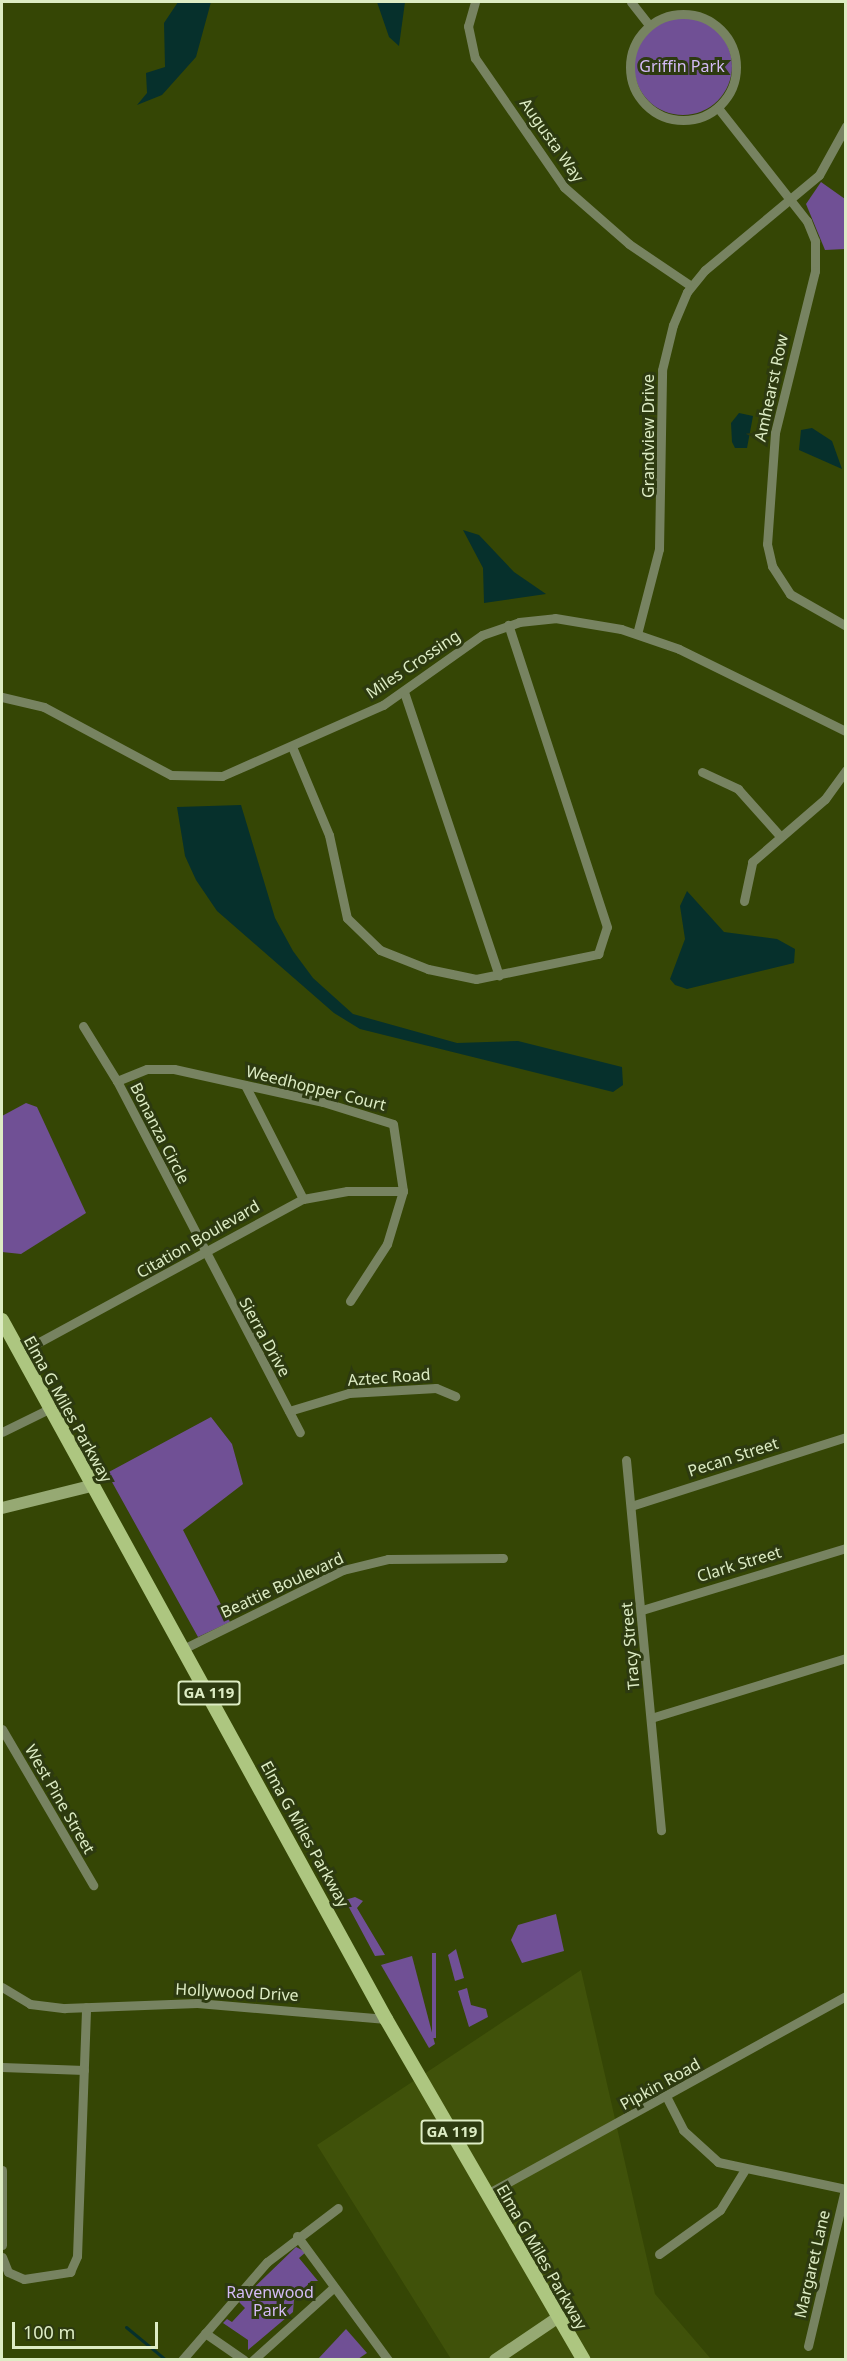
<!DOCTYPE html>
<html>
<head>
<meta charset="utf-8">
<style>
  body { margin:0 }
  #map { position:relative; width:847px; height:2361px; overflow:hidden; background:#354605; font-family:"Noto Sans",sans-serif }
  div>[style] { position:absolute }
  .built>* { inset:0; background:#40520a }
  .green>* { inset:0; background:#705095; transform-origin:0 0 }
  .round { border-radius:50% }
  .water>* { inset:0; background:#06302c }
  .stream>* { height:3px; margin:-1.5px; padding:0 1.5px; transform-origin:1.5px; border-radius:1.5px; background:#06302c }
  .street>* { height:9px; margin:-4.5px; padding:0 4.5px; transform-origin:4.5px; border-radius:4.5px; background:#778361 }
  .street>.ring { margin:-4.5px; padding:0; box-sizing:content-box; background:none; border:9px solid #778361; border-radius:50% }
  .secondary>* { height:12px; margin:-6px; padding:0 6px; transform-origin:6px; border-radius:6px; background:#96a973 }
  .primary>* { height:14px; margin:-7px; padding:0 7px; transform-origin:7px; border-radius:7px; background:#adc680 }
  span { translate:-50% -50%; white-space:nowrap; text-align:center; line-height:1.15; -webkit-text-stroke:6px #2d3a10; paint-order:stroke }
  .shield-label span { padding:2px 4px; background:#2d3a10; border:2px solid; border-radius:4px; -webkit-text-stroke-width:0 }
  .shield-label { font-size:15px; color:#ddecc4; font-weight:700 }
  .park-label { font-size:16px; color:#d4bbf6 }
  .street-label { font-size:16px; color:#ddecc4 }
  .frame { position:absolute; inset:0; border:3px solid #ddecc4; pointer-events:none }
  .scale { position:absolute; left:12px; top:2322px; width:146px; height:27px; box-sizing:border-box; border:3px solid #ddecc4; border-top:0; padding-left:8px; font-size:18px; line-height:21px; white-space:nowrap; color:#ddecc4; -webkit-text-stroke:4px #2d3a10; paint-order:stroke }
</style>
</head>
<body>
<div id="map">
  <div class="built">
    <i style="clip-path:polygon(581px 1970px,655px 2294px,711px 2359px,451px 2359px,317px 2145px)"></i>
  </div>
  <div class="green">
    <i class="round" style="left:634px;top:17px;width:98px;height:98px"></i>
    <i style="clip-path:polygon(821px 182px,845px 199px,845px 249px,825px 250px,806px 204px)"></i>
    <i style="clip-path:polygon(26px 1103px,37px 1107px,86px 1213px,21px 1254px,2px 1252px,2px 1116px)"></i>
    <i style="clip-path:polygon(211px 1417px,232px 1444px,243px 1484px,183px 1530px,230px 1622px,198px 1637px,107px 1473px)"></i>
    <i style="clip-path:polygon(355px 1897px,363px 1901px,357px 1908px,385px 1955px,375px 1956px,345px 1900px)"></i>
    <i style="clip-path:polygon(556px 1914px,564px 1951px,522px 1963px,511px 1940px,518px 1925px)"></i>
    <i style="clip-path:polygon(456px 1949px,464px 1978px,455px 1981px,448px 1955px)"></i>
    <i style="left:432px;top:1953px;width:4px;height:85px"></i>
    <i style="clip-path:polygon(412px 1956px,435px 2044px,429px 2048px,381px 1965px)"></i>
    <i style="clip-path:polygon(467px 1988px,471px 2005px,486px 2009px,488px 2017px,469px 2027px,458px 1991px)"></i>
    <i style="clip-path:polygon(296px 2247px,306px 2252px,299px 2258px,318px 2281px,311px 2281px,294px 2300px,293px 2312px,248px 2350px,248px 2340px,223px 2323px,227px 2319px,232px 2322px,245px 2308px,239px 2302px)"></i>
    <i style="clip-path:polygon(346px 2329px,367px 2353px,358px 2359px,318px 2359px)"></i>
  </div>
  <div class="water">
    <i style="clip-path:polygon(178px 2px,211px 2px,196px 57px,162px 95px,137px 105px,147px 93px,146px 73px,165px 67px,164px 23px)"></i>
    <i style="clip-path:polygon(377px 2px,405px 2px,399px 46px,389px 37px)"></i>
    <i style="clip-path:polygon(739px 413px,753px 416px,747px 448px,735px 448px,732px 442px,731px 423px)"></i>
    <i style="clip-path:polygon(812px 428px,832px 441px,842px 469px,799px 450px,801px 430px)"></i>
    <i style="clip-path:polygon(463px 530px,479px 535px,514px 572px,546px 594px,484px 603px,483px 568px)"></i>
    <i style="clip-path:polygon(241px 805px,275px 918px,293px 951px,313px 978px,353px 1014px,457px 1043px,518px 1041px,622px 1067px,623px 1085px,613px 1092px,360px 1029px,334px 1013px,217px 911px,196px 880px,185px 856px,177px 807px)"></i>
    <i style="clip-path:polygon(687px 891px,724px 932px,777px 939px,795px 949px,794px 963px,687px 989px,675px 985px,670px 979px,685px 939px,680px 906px)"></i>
  </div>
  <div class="stream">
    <i style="left:126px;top:2327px;width:52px;rotate:39.5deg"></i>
  </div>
  <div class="street">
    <i style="left:475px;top:2px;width:25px;rotate:106deg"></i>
    <i style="left:468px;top:26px;width:33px;rotate:78deg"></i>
    <i style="left:475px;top:58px;width:157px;rotate:55.4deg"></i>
    <i style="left:564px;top:187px;width:86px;rotate:41.2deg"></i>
    <i style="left:629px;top:244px;width:75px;rotate:34.1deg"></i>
    <i style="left:631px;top:2px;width:29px;rotate:52deg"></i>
    <i class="ring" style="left:630px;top:14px;width:97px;height:97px"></i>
    <i style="left:718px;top:108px;width:144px;rotate:51.8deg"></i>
    <i style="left:807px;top:221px;width:22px;rotate:68deg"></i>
    <i style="left:815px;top:241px;width:30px;rotate:90deg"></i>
    <i style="left:815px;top:271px;width:167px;rotate:103.9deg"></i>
    <i style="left:775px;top:433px;width:111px;rotate:94.1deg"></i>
    <i style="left:767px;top:544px;width:23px;rotate:77deg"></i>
    <i style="left:772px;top:566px;width:33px;rotate:57deg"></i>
    <i style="left:790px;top:594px;width:64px;rotate:29.7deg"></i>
    <i style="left:637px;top:634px;width:88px;rotate:-75.5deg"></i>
    <i style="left:659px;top:549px;width:179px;rotate:-89deg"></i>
    <i style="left:662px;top:370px;width:46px;rotate:-76.3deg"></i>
    <i style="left:673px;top:325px;width:36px;rotate:-67deg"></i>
    <i style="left:687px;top:292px;width:28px;rotate:-51deg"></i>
    <i style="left:705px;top:270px;width:148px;rotate:-39.8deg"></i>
    <i style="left:819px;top:175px;width:56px;rotate:-61.1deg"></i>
    <i style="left:404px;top:692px;width:299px;rotate:71.5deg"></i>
    <i style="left:2px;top:697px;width:43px;rotate:13.4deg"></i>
    <i style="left:44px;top:707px;width:144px;rotate:28.2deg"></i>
    <i style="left:171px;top:775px;width:51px;rotate:1.1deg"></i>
    <i style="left:222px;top:776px;width:176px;rotate:-23.8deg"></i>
    <i style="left:383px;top:705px;width:121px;rotate:-35.3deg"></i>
    <i style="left:482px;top:635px;width:39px;rotate:-19deg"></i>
    <i style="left:519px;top:622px;width:36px;rotate:-6deg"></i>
    <i style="left:555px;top:618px;width:67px;rotate:9.5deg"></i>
    <i style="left:621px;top:629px;width:61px;rotate:19deg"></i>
    <i style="left:679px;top:649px;width:186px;rotate:26.2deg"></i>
    <i style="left:293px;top:749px;width:93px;rotate:67.3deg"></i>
    <i style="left:329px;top:835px;width:85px;rotate:77.8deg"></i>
    <i style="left:347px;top:918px;width:46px;rotate:44.1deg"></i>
    <i style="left:380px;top:950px;width:52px;rotate:21.6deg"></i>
    <i style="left:428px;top:969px;width:49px;rotate:11.8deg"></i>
    <i style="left:476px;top:979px;width:125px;rotate:-11.6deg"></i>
    <i style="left:598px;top:954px;width:28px;rotate:-72deg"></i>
    <i style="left:607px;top:927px;width:318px;rotate:-108.1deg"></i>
    <i style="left:702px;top:772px;width:40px;rotate:25deg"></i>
    <i style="left:738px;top:789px;width:63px;rotate:48.2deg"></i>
    <i style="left:744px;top:901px;width:40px;rotate:-78deg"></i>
    <i style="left:752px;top:862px;width:96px;rotate:-40.8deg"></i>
    <i style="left:825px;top:799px;width:36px;rotate:-54deg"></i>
    <i style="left:83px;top:1026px;width:65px;rotate:58.3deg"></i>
    <i style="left:117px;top:1081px;width:396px;rotate:62.5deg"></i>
    <i style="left:117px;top:1081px;width:32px;rotate:-22deg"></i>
    <i style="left:147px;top:1069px;width:27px"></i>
    <i style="left:174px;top:1069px;width:153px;rotate:12.5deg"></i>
    <i style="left:323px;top:1102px;width:73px;rotate:17.4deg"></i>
    <i style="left:393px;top:1124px;width:68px;rotate:81.5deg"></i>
    <i style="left:403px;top:1191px;width:55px;rotate:106.8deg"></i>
    <i style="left:387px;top:1244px;width:68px;rotate:123deg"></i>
    <i style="left:245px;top:1085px;width:128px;rotate:63deg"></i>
    <i style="left:19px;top:1353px;width:323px;rotate:-28.5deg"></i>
    <i style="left:303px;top:1199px;width:45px;rotate:-10.3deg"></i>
    <i style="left:347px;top:1191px;width:56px"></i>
    <i style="left:289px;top:1411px;width:63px;rotate:-16.7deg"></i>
    <i style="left:349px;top:1393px;width:87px;rotate:-3.3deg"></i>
    <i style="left:436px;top:1388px;width:21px;rotate:23deg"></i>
    <i style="left:2px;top:1432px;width:55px;rotate:-26.1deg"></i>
    <i style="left:626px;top:1460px;width:372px;rotate:84.6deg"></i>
    <i style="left:631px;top:1506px;width:226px;rotate:-17.8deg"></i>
    <i style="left:642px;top:1610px;width:213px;rotate:-16.9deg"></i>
    <i style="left:185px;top:1648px;width:176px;rotate:-26.3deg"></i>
    <i style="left:343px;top:1570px;width:46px;rotate:-13.7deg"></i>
    <i style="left:388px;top:1559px;width:115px;rotate:-0.5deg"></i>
    <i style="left:651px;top:1718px;width:204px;rotate:-17.1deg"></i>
    <i style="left:2px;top:1729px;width:181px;rotate:59.7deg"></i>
    <i style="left:2px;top:1987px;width:33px;rotate:31deg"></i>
    <i style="left:30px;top:2004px;width:35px;rotate:7deg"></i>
    <i style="left:65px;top:2008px;width:132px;rotate:-2.2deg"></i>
    <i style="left:197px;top:2003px;width:190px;rotate:4.8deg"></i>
    <i style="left:2px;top:2067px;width:82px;rotate:2.1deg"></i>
    <i style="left:667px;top:2098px;width:36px;rotate:63deg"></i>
    <i style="left:683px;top:2130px;width:47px;rotate:42.4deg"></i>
    <i style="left:718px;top:2162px;width:131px;rotate:11.9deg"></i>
    <i style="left:2px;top:2170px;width:75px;rotate:90deg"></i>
    <i style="left:487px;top:2194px;width:410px;rotate:-28.9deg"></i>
    <i style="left:297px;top:2236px;width:154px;rotate:53.7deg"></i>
    <i style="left:659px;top:2254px;width:75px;rotate:-35.8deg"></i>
    <i style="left:720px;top:2210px;width:46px;rotate:-58.4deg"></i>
    <i style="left:2px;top:2257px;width:16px;rotate:68deg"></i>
    <i style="left:8px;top:2272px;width:17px;rotate:24deg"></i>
    <i style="left:24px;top:2279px;width:47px;rotate:-8.7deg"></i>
    <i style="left:70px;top:2272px;width:17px;rotate:-66deg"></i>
    <i style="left:77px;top:2256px;width:249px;rotate:-87.9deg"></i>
    <i style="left:205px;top:2333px;width:47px;rotate:34.7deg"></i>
    <i style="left:808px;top:2346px;width:161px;rotate:-76.7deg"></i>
    <i style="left:182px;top:2360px;width:130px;rotate:-49.1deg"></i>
    <i style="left:267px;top:2262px;width:89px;rotate:-37.3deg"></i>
    <i style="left:253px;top:2360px;width:109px;rotate:-42deg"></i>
  </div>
  <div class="secondary">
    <i style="left:2px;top:1508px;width:92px;rotate:-13.9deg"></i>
    <i style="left:495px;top:2360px;width:75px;rotate:-34.1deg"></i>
  </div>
  <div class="primary">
    <i style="left:2px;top:1320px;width:798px;rotate:61.22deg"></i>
    <i style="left:386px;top:2019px;width:394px;rotate:59.9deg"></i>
  </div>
  <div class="shield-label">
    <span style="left:209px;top:1693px">GA 119</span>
    <span style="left:452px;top:2132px">GA 119</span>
  </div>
  <div class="park-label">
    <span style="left:682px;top:66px">Griffin Park</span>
    <span style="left:270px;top:2301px">Ravenwood<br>Park</span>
  </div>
  <div class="street-label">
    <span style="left:552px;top:140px;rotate:55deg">Augusta Way</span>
    <span style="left:771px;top:388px;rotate:-78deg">Amhearst Row</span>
    <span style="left:648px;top:436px;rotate:-90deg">Grandview Drive</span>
    <span style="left:413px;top:664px;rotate:-34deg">Miles Crossing</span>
    <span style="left:316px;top:1088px;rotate:14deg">Weedhopper Court</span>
    <span style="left:160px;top:1133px;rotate:63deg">Bonanza Circle</span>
    <span style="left:198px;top:1239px;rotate:-30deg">Citation Boulevard</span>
    <span style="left:265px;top:1337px;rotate:61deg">Sierra Drive</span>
    <span style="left:389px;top:1377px;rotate:-4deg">Aztec Road</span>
    <span style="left:68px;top:1409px;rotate:61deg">Elma G Miles Parkway</span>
    <span style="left:733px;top:1457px;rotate:-18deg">Pecan Street</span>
    <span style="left:739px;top:1564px;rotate:-17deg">Clark Street</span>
    <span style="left:282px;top:1585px;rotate:-25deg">Beattie Boulevard</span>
    <span style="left:630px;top:1646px;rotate:-95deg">Tracy Street</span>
    <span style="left:60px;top:1799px;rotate:60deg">West Pine Street</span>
    <span style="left:305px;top:1834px;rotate:61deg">Elma G Miles Parkway</span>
    <span style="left:237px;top:1992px;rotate:3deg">Hollywood Drive</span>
    <span style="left:660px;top:2084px;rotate:-29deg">Pipkin Road</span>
    <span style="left:542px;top:2257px;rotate:60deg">Elma G Miles Parkway</span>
    <span style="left:812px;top:2264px;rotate:-77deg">Margaret Lane</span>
  </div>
  <div class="frame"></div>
  <div class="scale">100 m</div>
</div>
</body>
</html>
